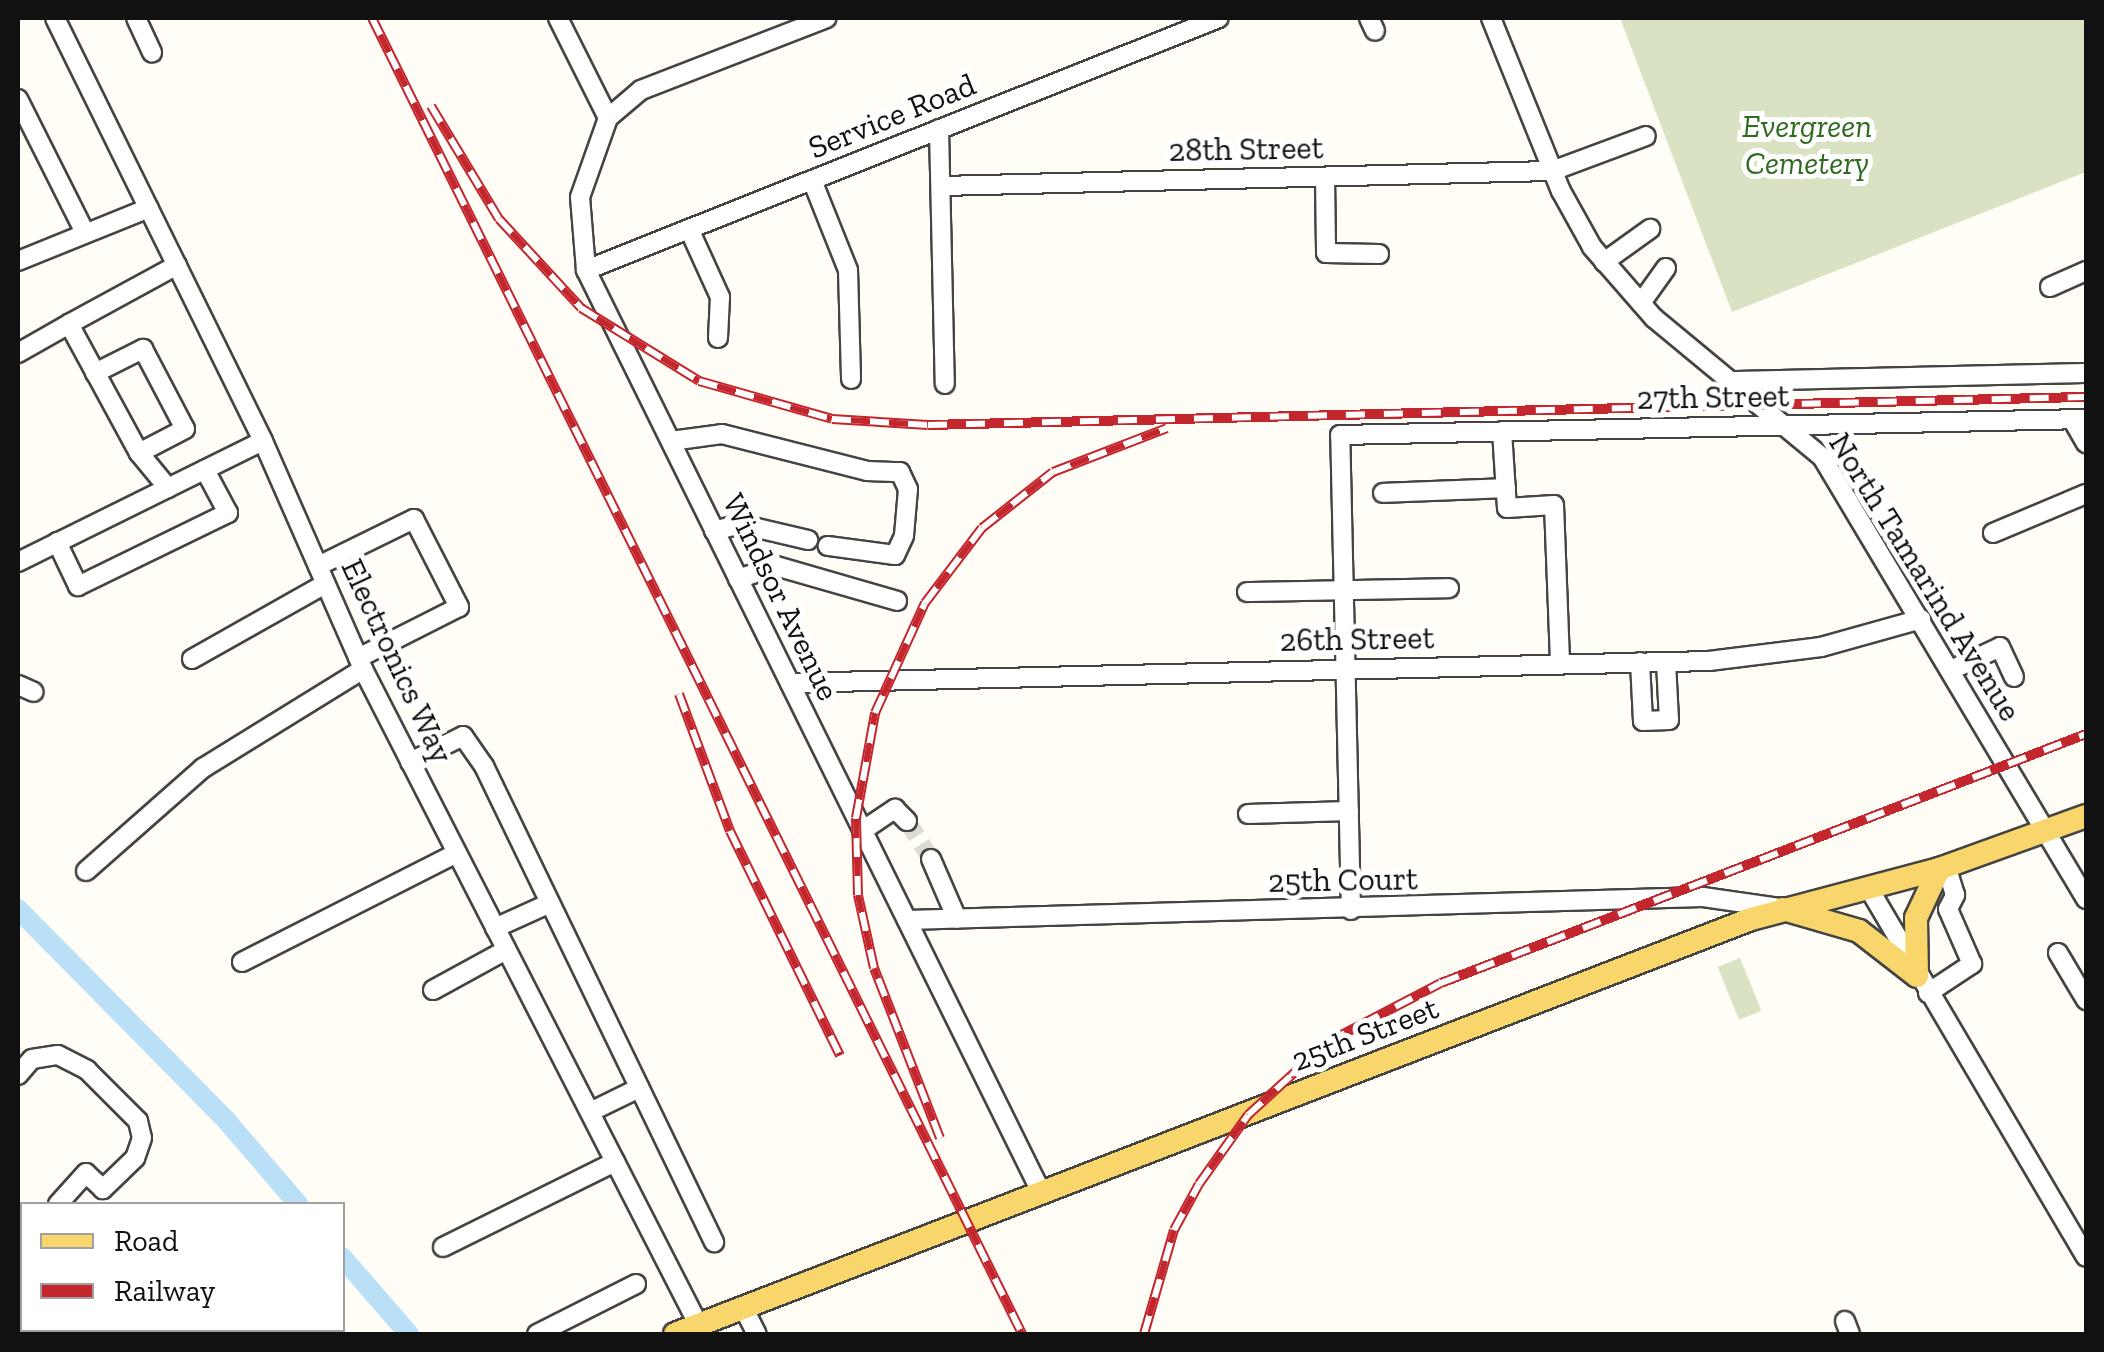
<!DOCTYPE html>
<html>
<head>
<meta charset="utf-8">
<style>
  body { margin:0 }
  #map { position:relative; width:2104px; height:1352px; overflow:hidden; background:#fffdf5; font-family:"Zilla Slab",serif }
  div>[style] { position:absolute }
  .cemetery>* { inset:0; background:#d9e3c4; transform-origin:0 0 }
  .canal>* { height:20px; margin:-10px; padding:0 10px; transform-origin:10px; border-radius:10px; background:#b9e0f7 }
  .minor-tunnel>* { height:18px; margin-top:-9px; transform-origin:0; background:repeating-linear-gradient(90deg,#dbdad3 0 18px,transparent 0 27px) }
  .roads { filter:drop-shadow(2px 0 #444) drop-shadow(-2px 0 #444) drop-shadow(0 2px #444) drop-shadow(0 -2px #444) }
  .minor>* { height:18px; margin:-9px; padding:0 9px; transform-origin:9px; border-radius:9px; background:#fff }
  .major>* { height:22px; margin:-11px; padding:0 11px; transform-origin:11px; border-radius:11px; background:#f9d66b }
  .rail>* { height:10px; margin-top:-5px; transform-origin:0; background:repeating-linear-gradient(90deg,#fff 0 19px,#c4262e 0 38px); box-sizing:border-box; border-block:2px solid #c4262e }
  span { translate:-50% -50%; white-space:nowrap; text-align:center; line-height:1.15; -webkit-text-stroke:10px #fff; paint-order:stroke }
  .street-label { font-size:32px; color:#111 }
  .park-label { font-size:32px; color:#2f6b1f; font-style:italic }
  .frame { position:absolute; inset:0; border:20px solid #111; pointer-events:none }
  .legend { position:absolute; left:20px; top:1202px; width:325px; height:130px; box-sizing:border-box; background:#fff; border:2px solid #a0a0a0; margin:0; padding:12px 18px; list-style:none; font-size:30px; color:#111 }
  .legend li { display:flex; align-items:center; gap:20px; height:50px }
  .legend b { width:50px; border:2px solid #a0a0a0 }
</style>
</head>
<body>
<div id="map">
  <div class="cemetery">
    <i style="clip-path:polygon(1620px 18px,2086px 18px,2086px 172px,1732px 312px)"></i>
    <i style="left:1740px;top:958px;width:57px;height:24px;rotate:68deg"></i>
  </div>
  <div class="canal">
    <i style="left:18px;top:909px;width:296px;rotate:45.4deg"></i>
    <i style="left:226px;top:1120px;width:111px;rotate:49.4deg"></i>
    <i style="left:342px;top:1257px;width:102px;rotate:49deg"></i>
  </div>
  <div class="minor-tunnel">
    <i style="left:907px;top:821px;width:45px;rotate:57.7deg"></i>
  </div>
  <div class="roads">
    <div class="minor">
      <i style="left:55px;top:18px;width:471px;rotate:63.8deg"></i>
      <i style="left:263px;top:441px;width:249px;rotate:66.3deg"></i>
      <i style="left:363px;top:669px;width:736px;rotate:62.91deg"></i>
      <i style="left:136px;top:18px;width:38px;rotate:65deg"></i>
      <i style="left:558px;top:18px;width:112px;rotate:63.4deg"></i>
      <i style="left:608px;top:118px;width:84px;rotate:109.5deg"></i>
      <i style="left:580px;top:197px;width:73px;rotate:85.3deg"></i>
      <i style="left:586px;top:270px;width:1030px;rotate:63.73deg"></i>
      <i style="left:1369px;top:18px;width:14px;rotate:65deg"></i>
      <i style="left:1491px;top:18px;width:187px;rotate:68deg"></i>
      <i style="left:1561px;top:191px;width:64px;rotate:61deg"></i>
      <i style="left:1592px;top:247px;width:94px;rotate:48.9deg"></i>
      <i style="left:1654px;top:318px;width:218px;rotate:39.6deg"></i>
      <i style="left:1822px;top:457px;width:515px;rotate:59.15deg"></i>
      <i style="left:18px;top:99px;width:148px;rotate:63.4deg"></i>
      <i style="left:608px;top:118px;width:43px;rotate:-40.3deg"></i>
      <i style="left:641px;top:90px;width:199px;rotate:-21.2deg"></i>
      <i style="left:939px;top:129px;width:255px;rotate:88.7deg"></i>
      <i style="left:1325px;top:177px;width:76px;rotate:89.2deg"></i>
      <i style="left:1326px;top:253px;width:53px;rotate:1.1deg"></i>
      <i style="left:812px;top:180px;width:97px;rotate:68.2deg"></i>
      <i style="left:848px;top:270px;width:109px;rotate:88.4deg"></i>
      <i style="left:941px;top:186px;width:611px;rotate:-1.41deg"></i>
      <i style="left:1552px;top:171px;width:100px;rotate:-20.4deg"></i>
      <i style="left:689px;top:229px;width:75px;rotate:65.5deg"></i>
      <i style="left:720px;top:297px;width:41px;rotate:92.8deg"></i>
      <i style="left:18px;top:261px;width:141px;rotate:-22deg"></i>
      <i style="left:1604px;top:262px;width:57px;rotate:-35.7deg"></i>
      <i style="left:586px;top:270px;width:681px;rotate:-21.71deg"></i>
      <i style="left:2050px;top:287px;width:39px;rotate:-24deg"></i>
      <i style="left:1641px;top:303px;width:43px;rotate:-54.5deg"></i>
      <i style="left:18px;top:353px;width:59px;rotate:-29.6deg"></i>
      <i style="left:95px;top:373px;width:54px;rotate:-26.6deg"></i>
      <i style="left:143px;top:349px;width:90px;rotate:62.3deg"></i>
      <i style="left:185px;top:429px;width:52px;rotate:152.4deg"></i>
      <i style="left:1734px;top:381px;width:352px;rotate:-1.3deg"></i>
      <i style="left:2072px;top:419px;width:28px;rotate:60deg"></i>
      <i style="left:1502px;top:431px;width:77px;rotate:86.3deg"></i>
      <i style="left:1507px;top:508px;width:47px;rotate:-3.7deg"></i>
      <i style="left:1554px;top:505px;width:159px;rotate:87.8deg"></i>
      <i style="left:671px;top:441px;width:51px;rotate:-7.8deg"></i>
      <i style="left:722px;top:434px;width:150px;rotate:14.3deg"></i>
      <i style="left:867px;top:471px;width:33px;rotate:2deg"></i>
      <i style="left:900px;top:472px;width:19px;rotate:65deg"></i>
      <i style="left:908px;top:489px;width:47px;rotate:94.9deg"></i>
      <i style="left:904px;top:536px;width:21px;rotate:115deg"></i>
      <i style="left:895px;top:555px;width:68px;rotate:-172.3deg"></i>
      <i style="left:168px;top:488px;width:45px;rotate:-129.6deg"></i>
      <i style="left:139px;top:453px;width:147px;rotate:-118.5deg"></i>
      <i style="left:69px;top:324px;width:123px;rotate:-28.6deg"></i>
      <i style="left:1383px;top:493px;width:123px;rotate:-2.3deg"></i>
      <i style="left:714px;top:531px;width:27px;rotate:-15deg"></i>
      <i style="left:740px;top:524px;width:70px;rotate:13.2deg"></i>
      <i style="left:1993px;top:533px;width:101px;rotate:-22.8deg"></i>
      <i style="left:57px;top:542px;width:49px;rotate:64.5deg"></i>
      <i style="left:78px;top:586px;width:167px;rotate:-26deg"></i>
      <i style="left:228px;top:513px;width:49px;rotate:-118.1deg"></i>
      <i style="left:18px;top:562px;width:273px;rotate:-26.3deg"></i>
      <i style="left:318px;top:566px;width:107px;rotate:-26.1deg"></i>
      <i style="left:414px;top:519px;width:99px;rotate:62.9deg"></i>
      <i style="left:459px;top:607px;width:113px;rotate:153.2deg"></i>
      <i style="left:738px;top:579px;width:40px;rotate:-18.9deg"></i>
      <i style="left:776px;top:566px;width:126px;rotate:16.1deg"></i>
      <i style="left:1247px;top:592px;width:202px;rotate:-1.1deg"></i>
      <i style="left:192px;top:659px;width:153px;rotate:-29.4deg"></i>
      <i style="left:1640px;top:662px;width:59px;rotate:87.1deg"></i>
      <i style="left:1643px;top:721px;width:26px;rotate:-2deg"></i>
      <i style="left:1669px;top:720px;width:58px;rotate:-93deg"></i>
      <i style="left:1951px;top:670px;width:54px;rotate:-25.1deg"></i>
      <i style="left:2000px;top:647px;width:33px;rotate:65deg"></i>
      <i style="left:790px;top:683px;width:919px;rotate:-1.37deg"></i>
      <i style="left:1709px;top:661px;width:113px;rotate:-7.1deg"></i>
      <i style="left:1821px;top:647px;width:104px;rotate:-15.6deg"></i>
      <i style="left:18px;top:685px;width:17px;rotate:24deg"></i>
      <i style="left:410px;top:762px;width:59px;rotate:-26.1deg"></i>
      <i style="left:463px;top:736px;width:37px;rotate:55deg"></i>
      <i style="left:484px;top:766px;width:529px;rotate:64.21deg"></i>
      <i style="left:1248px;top:814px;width:101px;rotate:-1.7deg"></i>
      <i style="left:862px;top:831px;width:40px;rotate:-34deg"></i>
      <i style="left:895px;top:809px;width:17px;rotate:45deg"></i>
      <i style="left:931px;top:859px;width:65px;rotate:66.6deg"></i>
      <i style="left:86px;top:871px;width:156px;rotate:-41.4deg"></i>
      <i style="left:203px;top:768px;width:188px;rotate:-31.7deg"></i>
      <i style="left:1868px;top:887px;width:429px;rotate:59.5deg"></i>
      <i style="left:1351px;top:910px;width:475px;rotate:-91.3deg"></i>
      <i style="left:1340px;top:435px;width:746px;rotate:-1.23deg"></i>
      <i style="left:907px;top:920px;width:796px;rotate:-1.66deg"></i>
      <i style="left:1703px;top:897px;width:77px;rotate:8.2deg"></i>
      <i style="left:495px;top:928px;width:60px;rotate:-24.4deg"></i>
      <i style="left:2058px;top:953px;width:55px;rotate:59.2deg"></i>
      <i style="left:242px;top:962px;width:241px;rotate:-26.9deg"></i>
      <i style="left:433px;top:990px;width:83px;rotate:-28.7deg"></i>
      <i style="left:1928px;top:993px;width:53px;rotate:-33.4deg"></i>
      <i style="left:1972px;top:964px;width:60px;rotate:-113.6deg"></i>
      <i style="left:1948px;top:909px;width:16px;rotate:-63deg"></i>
      <i style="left:1955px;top:895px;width:30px;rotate:-107deg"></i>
      <i style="left:18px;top:1075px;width:21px;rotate:-49deg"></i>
      <i style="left:32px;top:1059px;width:26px;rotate:-9deg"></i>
      <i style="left:58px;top:1055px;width:33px;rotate:27deg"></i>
      <i style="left:87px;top:1070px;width:72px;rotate:45deg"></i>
      <i style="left:138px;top:1121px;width:17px;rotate:77deg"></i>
      <i style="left:142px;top:1138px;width:21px;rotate:109deg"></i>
      <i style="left:135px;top:1158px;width:45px;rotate:135.9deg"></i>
      <i style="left:103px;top:1189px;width:23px;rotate:-137deg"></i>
      <i style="left:86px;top:1173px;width:42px;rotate:132.1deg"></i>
      <i style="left:590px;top:1112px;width:55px;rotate:-26.1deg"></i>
      <i style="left:443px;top:1247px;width:192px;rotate:-26.3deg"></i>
      <i style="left:18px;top:1249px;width:6px;rotate:-51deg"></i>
      <i style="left:743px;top:1307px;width:30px;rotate:63deg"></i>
      <i style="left:1845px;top:1321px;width:14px;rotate:69deg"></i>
      <i style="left:226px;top:1334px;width:7px;rotate:-34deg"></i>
      <i style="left:537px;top:1334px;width:111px;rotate:-26.8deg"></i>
    </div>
    <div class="major">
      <i style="left:1783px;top:909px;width:79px;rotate:16.1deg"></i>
      <i style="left:1859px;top:931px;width:73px;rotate:37.8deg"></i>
      <i style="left:1917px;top:976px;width:58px;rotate:-91deg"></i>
      <i style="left:1916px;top:918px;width:54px;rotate:-64.9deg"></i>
      <i style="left:675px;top:1334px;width:1153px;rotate:-21.09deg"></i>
      <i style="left:1751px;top:919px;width:195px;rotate:-14.9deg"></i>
      <i style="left:1939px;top:869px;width:156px;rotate:-19.8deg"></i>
    </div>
  </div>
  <div class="rail">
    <i style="left:372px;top:18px;width:1468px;rotate:63.71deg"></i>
    <i style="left:431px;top:106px;width:132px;rotate:59deg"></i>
    <i style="left:499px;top:219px;width:121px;rotate:47.3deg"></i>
    <i style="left:581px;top:308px;width:139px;rotate:31.7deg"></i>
    <i style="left:699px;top:381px;width:138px;rotate:15.9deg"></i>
    <i style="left:832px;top:419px;width:96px;rotate:3.6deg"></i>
    <i style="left:928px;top:425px;width:1158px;rotate:-1.39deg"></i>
    <i style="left:679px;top:694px;width:146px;rotate:69.6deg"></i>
    <i style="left:730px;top:831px;width:250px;rotate:63.9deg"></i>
    <i style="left:940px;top:1138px;width:182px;rotate:-111.2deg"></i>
    <i style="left:874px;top:968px;width:75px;rotate:-102.4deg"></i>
    <i style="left:858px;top:895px;width:77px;rotate:-91.5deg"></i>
    <i style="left:856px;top:818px;width:107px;rotate:-79.7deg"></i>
    <i style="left:875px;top:713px;width:121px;rotate:-65.6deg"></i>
    <i style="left:925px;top:603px;width:94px;rotate:-52.8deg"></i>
    <i style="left:982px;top:528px;width:90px;rotate:-38.3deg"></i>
    <i style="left:1053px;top:472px;width:122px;rotate:-21.1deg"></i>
    <i style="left:1144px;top:1334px;width:108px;rotate:-73.9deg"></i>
    <i style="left:1174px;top:1230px;width:52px;rotate:-61.5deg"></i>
    <i style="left:1199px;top:1184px;width:85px;rotate:-54.6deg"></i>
    <i style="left:1248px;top:1115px;width:108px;rotate:-42.4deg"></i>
    <i style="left:1328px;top:1042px;width:127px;rotate:-27.6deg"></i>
    <i style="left:1441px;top:983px;width:691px;rotate:-21.11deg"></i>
  </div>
  <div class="street-label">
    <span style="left:892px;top:116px;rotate:-22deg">Service Road</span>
    <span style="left:1246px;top:149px;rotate:-1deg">28th Street</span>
    <span style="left:1713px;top:397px;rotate:-1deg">27th Street</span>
    <span style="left:1925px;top:577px;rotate:58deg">North Tamarind Avenue</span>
    <span style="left:781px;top:597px;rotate:64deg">Windsor Avenue</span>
    <span style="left:1357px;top:639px;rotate:-1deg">26th Street</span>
    <span style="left:397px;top:661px;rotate:65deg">Electronics Way</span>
    <span style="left:1343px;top:880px;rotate:-1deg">25th Court</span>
    <span style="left:1365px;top:1034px;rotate:-21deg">25th Street</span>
  </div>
  <div class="park-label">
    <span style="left:1807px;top:145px">Evergreen<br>Cemetery</span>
  </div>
  <div class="frame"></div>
  <ul class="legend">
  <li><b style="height:12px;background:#f9d66b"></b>Road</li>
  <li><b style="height:12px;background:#c4262e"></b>Railway</li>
  </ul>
</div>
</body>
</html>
